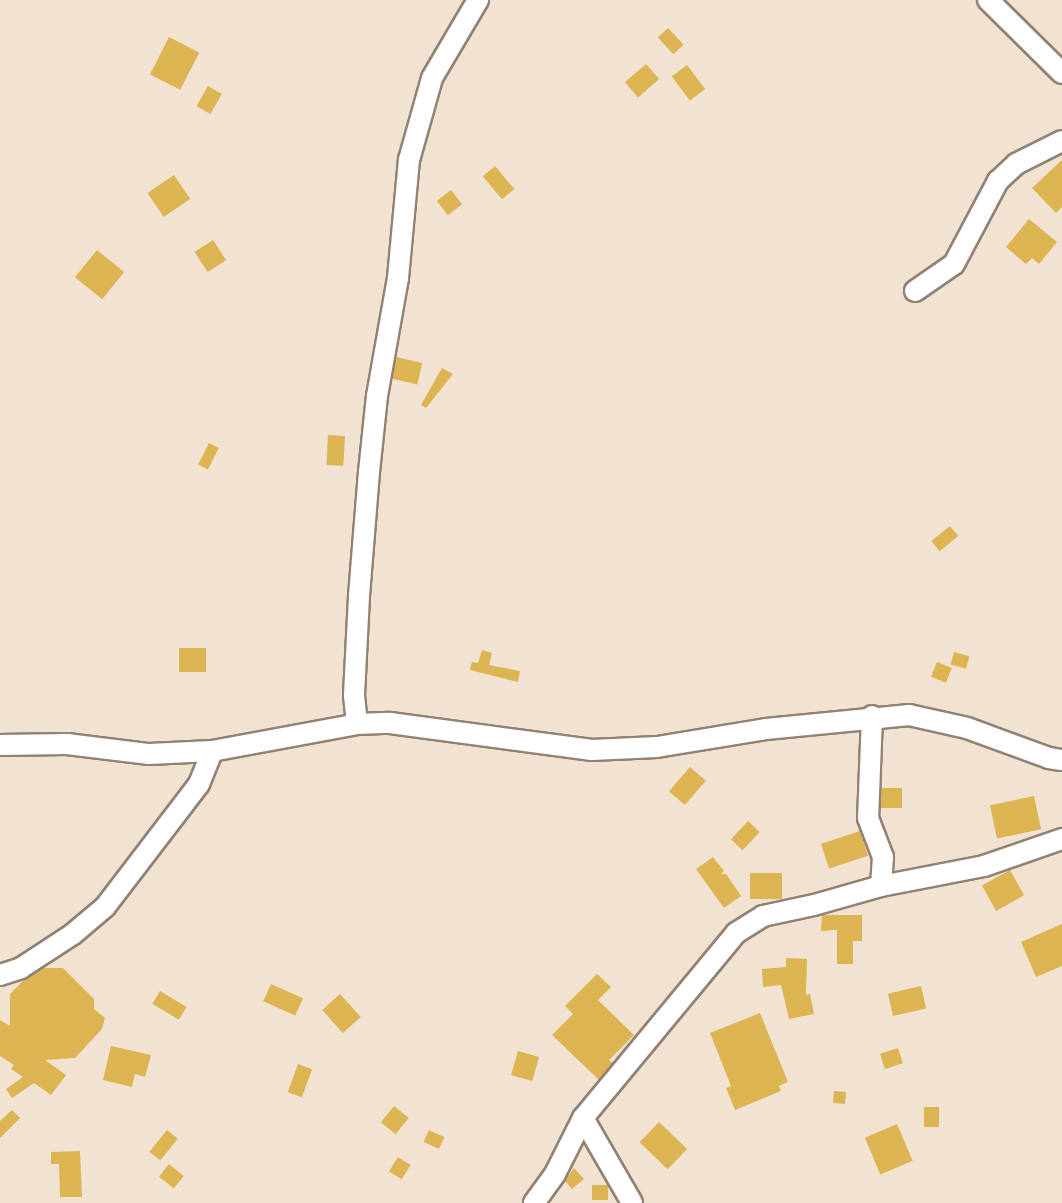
<!DOCTYPE html>
<html>
<head>
<meta charset="utf-8">
<style>
  body { margin:0 }
  #map { position:relative; width:1062px; height:1203px; overflow:hidden; background:#f2e2d2; font-family:Helvetica,sans-serif }
  div>[style] { position:absolute }
  .building>* { inset:0; background:#dcb552; transform-origin:0 0 }
  .roads { filter:drop-shadow(2px 0 #918274) drop-shadow(-2px 0 #918274) drop-shadow(0 2px #918274) drop-shadow(0 -2px #918274) }
  .minor>* { height:20px; margin:-10px; padding:0 10px; transform-origin:10px; border-radius:10px; background:#fff }
  span { translate:-50% -50%; white-space:nowrap; text-align:center; line-height:1.15; -webkit-text-stroke:6px #fff; paint-order:stroke }
</style>
</head>
<body>
<div id="map">
  <div class="building">
    <i style="left:668px;top:28px;width:23px;height:14px;rotate:47deg"></i>
    <i style="left:169px;top:37px;width:34px;height:42px;rotate:27deg"></i>
    <i style="left:646px;top:64px;width:20px;height:28px;rotate:49deg"></i>
    <i style="left:687px;top:65px;width:30px;height:19px;rotate:53deg"></i>
    <i style="left:208px;top:86px;width:16px;height:23px;rotate:30deg"></i>
    <i style="clip-path:polygon(1062px 160px,1062px 207px,1056px 213px,1032px 188px)"></i>
    <i style="left:495px;top:166px;width:30px;height:16px;rotate:50deg"></i>
    <i style="left:174px;top:175px;width:29px;height:32px;rotate:56deg"></i>
    <i style="left:451px;top:190px;width:18px;height:18px;rotate:52deg"></i>
    <i style="clip-path:polygon(1029px 219px,1057px 242px,1039px 264px,1032px 258px,1026px 264px,1006px 247px)"></i>
    <i style="left:213px;top:240px;width:24px;height:22px;rotate:57deg"></i>
    <i style="left:97px;top:250px;width:35px;height:35px;rotate:39deg"></i>
    <i style="left:396px;top:357px;width:27px;height:22px;rotate:13deg"></i>
    <i style="clip-path:polygon(442px 368px,453px 374px,426px 408px,421px 405px)"></i>
    <i style="left:328px;top:435px;width:17px;height:30px;rotate:3deg"></i>
    <i style="left:209px;top:443px;width:11px;height:24px;rotate:27deg"></i>
    <i style="left:950px;top:526px;width:13px;height:24px;rotate:51deg"></i>
    <i style="left:206px;top:648px;width:24px;height:27px;rotate:90deg"></i>
    <i style="clip-path:polygon(482px 650px,492px 653px,489px 665px,520px 671px,518px 682px,470px 670px,472px 662px,478px 663px)"></i>
    <i style="left:954px;top:652px;width:16px;height:13px;rotate:15deg"></i>
    <i style="left:937px;top:662px;width:16px;height:16px;rotate:22deg"></i>
    <i style="left:690px;top:767px;width:21px;height:32px;rotate:41deg"></i>
    <i style="left:902px;top:788px;width:20px;height:21px;rotate:90deg"></i>
    <i style="left:1034px;top:796px;width:34px;height:45px;rotate:78deg"></i>
    <i style="left:748px;top:821px;width:16px;height:25px;rotate:43deg"></i>
    <i style="left:860px;top:831px;width:26px;height:41px;rotate:72deg"></i>
    <i style="clip-path:polygon(713px 857px,724px 871px,721px 874px,726px 874px,741px 896px,724px 908px,696px 869px)"></i>
    <i style="left:1010px;top:870px;width:29px;height:32px;rotate:61deg"></i>
    <i style="left:782px;top:873px;width:26px;height:32px;rotate:90deg"></i>
    <i style="clip-path:polygon(822px 915px,862px 915px,862px 941px,853px 941px,853px 964px,837px 964px,837px 930px,821px 931px)"></i>
    <i style="clip-path:polygon(1062px 924px,1062px 966px,1036px 977px,1021px 942px)"></i>
    <i style="clip-path:polygon(786px 958px,807px 959px,806px 995px,810px 994px,814px 1014px,789px 1019px,781px 985px,763px 987px,762px 969px,786px 967px)"></i>
    <i style="clip-path:polygon(42px 968px,63px 968px,94px 999px,94px 1009px,105px 1018px,102px 1029px,75px 1058px,45px 1060px,66px 1075px,51px 1095px,34px 1083px,12px 1098px,6px 1089px,23px 1077px,11px 1069px,14px 1065px,0 1056px,0 1020px,10px 1026px,10px 994px,25px 979px)"></i>
    <i style="clip-path:polygon(597px 974px,611px 987px,598px 1000px,634px 1035px,609px 1060px,613px 1063px,599px 1080px,552px 1035px,573px 1014px,565px 1006px)"></i>
    <i style="left:271px;top:984px;width:35px;height:19px;rotate:24deg"></i>
    <i style="left:921px;top:986px;width:23px;height:34px;rotate:77deg"></i>
    <i style="left:160px;top:991px;width:31px;height:15px;rotate:31deg"></i>
    <i style="left:340px;top:994px;width:31px;height:24px;rotate:48deg"></i>
    <i style="clip-path:polygon(760px 1013px,788px 1082px,779px 1086px,781px 1091px,735px 1110px,726px 1088px,731px 1086px,710px 1033px)"></i>
    <i style="clip-path:polygon(111px 1046px,151px 1055px,145px 1077px,135px 1074px,132px 1087px,103px 1080px)"></i>
    <i style="left:898px;top:1048px;width:16px;height:19px;rotate:72deg"></i>
    <i style="left:518px;top:1051px;width:22px;height:25px;rotate:16deg"></i>
    <i style="left:298px;top:1064px;width:15px;height:30px;rotate:20deg"></i>
    <i style="left:834px;top:1091px;width:12px;height:12px;rotate:5deg"></i>
    <i style="left:394px;top:1106px;width:19px;height:21px;rotate:39deg"></i>
    <i style="left:924px;top:1107px;width:15px;height:20px"></i>
    <i style="clip-path:polygon(12px 1110px,20px 1118px,0 1138px,0 1121px)"></i>
    <i style="left:659px;top:1122px;width:39px;height:28px;rotate:44deg"></i>
    <i style="left:897px;top:1124px;width:40px;height:35px;rotate:67deg"></i>
    <i style="left:167px;top:1130px;width:14px;height:28px;rotate:39deg"></i>
    <i style="left:429px;top:1130px;width:17px;height:13px;rotate:25deg"></i>
    <i style="clip-path:polygon(80px 1151px,82px 1197px,60px 1197px,59px 1164px,51px 1164px,51px 1152px)"></i>
    <i style="left:398px;top:1157px;width:15px;height:17px;rotate:32deg"></i>
    <i style="left:169px;top:1164px;width:19px;height:16px;rotate:39deg"></i>
    <i style="clip-path:polygon(574px 1168px,584px 1179px,572px 1189px,565px 1181px)"></i>
    <i style="left:592px;top:1185px;width:16px;height:15px"></i>
  </div>
  <div class="roads">
    <div class="minor">
      <i style="left:988px;top:0;width:104px;rotate:44.6deg"></i>
      <i style="left:915px;top:291px;width:47px;rotate:-34.7deg"></i>
      <i style="left:954px;top:264px;width:94px;rotate:-62.1deg"></i>
      <i style="left:998px;top:181px;width:25px;rotate:-43deg"></i>
      <i style="left:1016px;top:164px;width:51px;rotate:-26.6deg"></i>
      <i style="left:872px;top:716px;width:102px;rotate:92.2deg"></i>
      <i style="left:868px;top:818px;width:42px;rotate:69deg"></i>
      <i style="left:883px;top:857px;width:29px;rotate:94deg"></i>
      <i style="left:357px;top:724px;width:29px;rotate:-96deg"></i>
      <i style="left:354px;top:695px;width:99px;rotate:-87.1deg"></i>
      <i style="left:359px;top:596px;width:124px;rotate:-85.4deg"></i>
      <i style="left:369px;top:472px;width:76px;rotate:-84deg"></i>
      <i style="left:377px;top:396px;width:120px;rotate:-79.9deg"></i>
      <i style="left:398px;top:278px;width:119px;rotate:-84.7deg"></i>
      <i style="left:409px;top:160px;width:85px;rotate:-74.3deg"></i>
      <i style="left:432px;top:78px;width:91px;rotate:-59.5deg"></i>
      <i style="left:0;top:745px;width:67px;rotate:-0.9deg"></i>
      <i style="left:67px;top:744px;width:83px;rotate:7deg"></i>
      <i style="left:149px;top:754px;width:63px;rotate:-2.7deg"></i>
      <i style="left:212px;top:751px;width:147px;rotate:-10.5deg"></i>
      <i style="left:357px;top:724px;width:33px;rotate:-2deg"></i>
      <i style="left:390px;top:723px;width:204px;rotate:7.6deg"></i>
      <i style="left:592px;top:750px;width:65px;rotate:-2.6deg"></i>
      <i style="left:657px;top:747px;width:110px;rotate:-9.4deg"></i>
      <i style="left:766px;top:729px;width:144px;rotate:-5.6deg"></i>
      <i style="left:909px;top:715px;width:59px;rotate:12.6deg"></i>
      <i style="left:967px;top:728px;width:87px;rotate:20.1deg"></i>
      <i style="left:1049px;top:758px;width:13px;rotate:9deg"></i>
      <i style="left:0;top:975px;width:22px;rotate:-18deg"></i>
      <i style="left:21px;top:968px;width:62px;rotate:-33.2deg"></i>
      <i style="left:73px;top:934px;width:42px;rotate:-40.2deg"></i>
      <i style="left:105px;top:907px;width:155px;rotate:-52.6deg"></i>
      <i style="left:199px;top:784px;width:35px;rotate:-68deg"></i>
      <i style="left:583px;top:1118px;width:98px;rotate:60deg"></i>
      <i style="left:534px;top:1203px;width:36px;rotate:-54deg"></i>
      <i style="left:555px;top:1174px;width:63px;rotate:-63.4deg"></i>
      <i style="left:583px;top:1118px;width:240px;rotate:-50.4deg"></i>
      <i style="left:736px;top:933px;width:32px;rotate:-32deg"></i>
      <i style="left:763px;top:916px;width:52px;rotate:-12.2deg"></i>
      <i style="left:814px;top:905px;width:70px;rotate:-15.8deg"></i>
      <i style="left:881px;top:886px;width:105px;rotate:-11deg"></i>
      <i style="left:984px;top:866px;width:83px;rotate:-19.1deg"></i>
    </div>
  </div>
</div>
</body>
</html>
